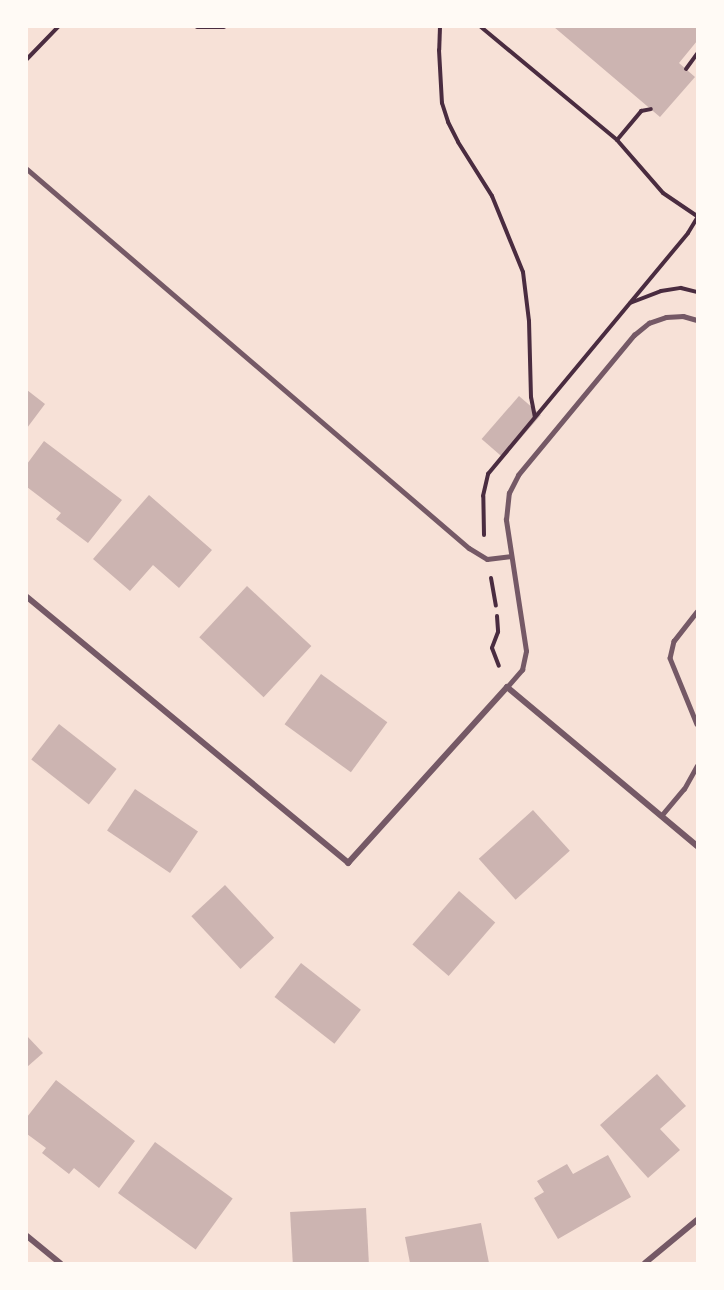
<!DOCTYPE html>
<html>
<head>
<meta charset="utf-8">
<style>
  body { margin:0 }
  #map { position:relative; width:724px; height:1290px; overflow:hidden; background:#f7e1d7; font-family:Rubik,sans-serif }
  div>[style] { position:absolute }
  .building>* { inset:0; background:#ccb4b1; transform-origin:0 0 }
  .path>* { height:4px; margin:-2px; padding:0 2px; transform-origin:2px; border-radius:2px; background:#4a2c40 }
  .service>* { height:4.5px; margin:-2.25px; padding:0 2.25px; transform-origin:2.25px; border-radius:2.25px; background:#755966 }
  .minor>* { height:6px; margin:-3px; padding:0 3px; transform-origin:3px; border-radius:3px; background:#755966 }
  span { translate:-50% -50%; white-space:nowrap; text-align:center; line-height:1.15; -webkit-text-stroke:4.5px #fffaf5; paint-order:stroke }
  .frame { position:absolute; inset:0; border:28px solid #fffaf5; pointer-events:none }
</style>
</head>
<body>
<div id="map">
  <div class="building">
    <i style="clip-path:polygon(554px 27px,697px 27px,697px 41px,679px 63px,695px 77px,660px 117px)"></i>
    <i style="clip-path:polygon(27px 390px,45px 404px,27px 428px)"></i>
    <i style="left:519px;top:396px;width:29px;height:57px;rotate:41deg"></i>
    <i style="clip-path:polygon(44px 441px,122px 500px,88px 543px,56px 519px,61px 513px,27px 487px,27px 464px)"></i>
    <i style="clip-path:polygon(149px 495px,212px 550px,179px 588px,153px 565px,130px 591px,93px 559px)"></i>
    <i style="left:247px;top:586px;width:88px;height:70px;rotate:43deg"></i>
    <i style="left:321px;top:674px;width:82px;height:62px;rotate:36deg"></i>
    <i style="left:59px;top:724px;width:73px;height:45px;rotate:38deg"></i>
    <i style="left:135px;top:789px;width:76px;height:50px;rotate:34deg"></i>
    <i style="left:533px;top:810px;width:55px;height:73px;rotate:48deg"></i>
    <i style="left:225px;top:885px;width:72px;height:46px;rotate:47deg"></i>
    <i style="left:459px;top:891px;width:48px;height:71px;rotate:41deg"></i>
    <i style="left:301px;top:963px;width:76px;height:43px;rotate:38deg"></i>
    <i style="clip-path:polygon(27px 1036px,43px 1053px,27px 1067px)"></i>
    <i style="clip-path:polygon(657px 1074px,686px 1106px,660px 1129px,680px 1150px,648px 1178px,600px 1125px)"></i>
    <i style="clip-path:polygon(56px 1080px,135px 1141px,99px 1188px,74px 1168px,69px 1174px,42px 1153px,46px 1148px,27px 1134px,27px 1117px)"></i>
    <i style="left:155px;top:1142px;width:96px;height:63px;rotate:36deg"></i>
    <i style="clip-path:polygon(608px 1155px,631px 1197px,558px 1239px,534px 1198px,544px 1192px,537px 1181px,567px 1164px,573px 1174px)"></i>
    <i style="left:366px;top:1208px;width:55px;height:76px;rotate:87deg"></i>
    <i style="clip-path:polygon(481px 1223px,489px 1263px,410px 1263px,405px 1237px)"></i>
  </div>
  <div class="path">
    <i style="left:197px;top:27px;width:27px"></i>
    <i style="left:440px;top:27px;width:23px;rotate:92deg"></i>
    <i style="left:439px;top:50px;width:53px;rotate:86.8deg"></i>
    <i style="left:442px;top:103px;width:20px;rotate:72deg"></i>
    <i style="left:448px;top:122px;width:22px;rotate:63deg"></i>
    <i style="left:458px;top:142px;width:64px;rotate:57.8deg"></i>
    <i style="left:492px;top:196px;width:82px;rotate:67.8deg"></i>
    <i style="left:523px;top:272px;width:49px;rotate:83deg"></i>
    <i style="left:529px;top:321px;width:76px;rotate:88.5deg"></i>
    <i style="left:531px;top:397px;width:20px;rotate:79deg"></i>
    <i style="left:481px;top:27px;width:177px;rotate:39.7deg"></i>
    <i style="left:617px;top:140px;width:70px;rotate:49deg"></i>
    <i style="left:663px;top:193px;width:41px;rotate:34.1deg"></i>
    <i style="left:27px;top:59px;width:45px;rotate:-45.9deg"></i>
    <i style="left:686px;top:69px;width:19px;rotate:-54deg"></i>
    <i style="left:617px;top:140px;width:38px;rotate:-50deg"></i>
    <i style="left:641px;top:111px;width:10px;rotate:-11deg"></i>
    <i style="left:630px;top:303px;width:33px;rotate:-21deg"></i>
    <i style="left:661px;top:291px;width:20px;rotate:-9deg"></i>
    <i style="left:681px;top:288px;width:16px;rotate:14deg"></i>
    <i style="left:484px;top:535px;width:39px;rotate:-91deg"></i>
    <i style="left:483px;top:496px;width:23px;rotate:-77deg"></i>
    <i style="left:488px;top:474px;width:313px;rotate:-50.3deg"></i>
    <i style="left:688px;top:233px;width:17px;rotate:-59deg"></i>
    <i style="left:491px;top:578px;width:28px;rotate:80deg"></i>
    <i style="left:497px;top:616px;width:16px;rotate:86deg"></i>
    <i style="left:498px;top:632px;width:17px;rotate:111deg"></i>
    <i style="left:492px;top:648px;width:19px;rotate:69deg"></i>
  </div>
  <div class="service">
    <i style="left:27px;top:169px;width:582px;rotate:40.61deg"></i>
    <i style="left:469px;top:548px;width:21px;rotate:31deg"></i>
    <i style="left:487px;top:559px;width:24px;rotate:-7deg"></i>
    <i style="left:697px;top:612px;width:37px;rotate:128deg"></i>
    <i style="left:674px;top:641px;width:17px;rotate:103deg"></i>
    <i style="left:670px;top:658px;width:71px;rotate:67.8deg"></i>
    <i style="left:507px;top:687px;width:23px;rotate:-49deg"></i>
    <i style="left:522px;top:670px;width:19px;rotate:-78deg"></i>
    <i style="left:526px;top:651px;width:133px;rotate:-98.7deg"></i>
    <i style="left:506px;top:520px;width:27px;rotate:-84deg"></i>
    <i style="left:509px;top:493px;width:20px;rotate:-63deg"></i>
    <i style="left:518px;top:475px;width:182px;rotate:-50.4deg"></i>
    <i style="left:634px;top:335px;width:19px;rotate:-39deg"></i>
    <i style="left:649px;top:323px;width:18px;rotate:-19deg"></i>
    <i style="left:666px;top:317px;width:17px;rotate:-3deg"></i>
    <i style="left:683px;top:316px;width:15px;rotate:16deg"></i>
    <i style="left:661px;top:816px;width:35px;rotate:-50deg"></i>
    <i style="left:684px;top:789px;width:26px;rotate:-61deg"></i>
  </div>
  <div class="minor">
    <i style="left:27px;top:597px;width:417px;rotate:39.6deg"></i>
    <i style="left:348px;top:863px;width:237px;rotate:-47.9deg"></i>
    <i style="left:507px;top:687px;width:248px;rotate:39.9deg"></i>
    <i style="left:27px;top:1236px;width:43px;rotate:39.3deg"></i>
    <i style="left:645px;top:1263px;width:67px;rotate:-39.6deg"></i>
  </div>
  <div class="frame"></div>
</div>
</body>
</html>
